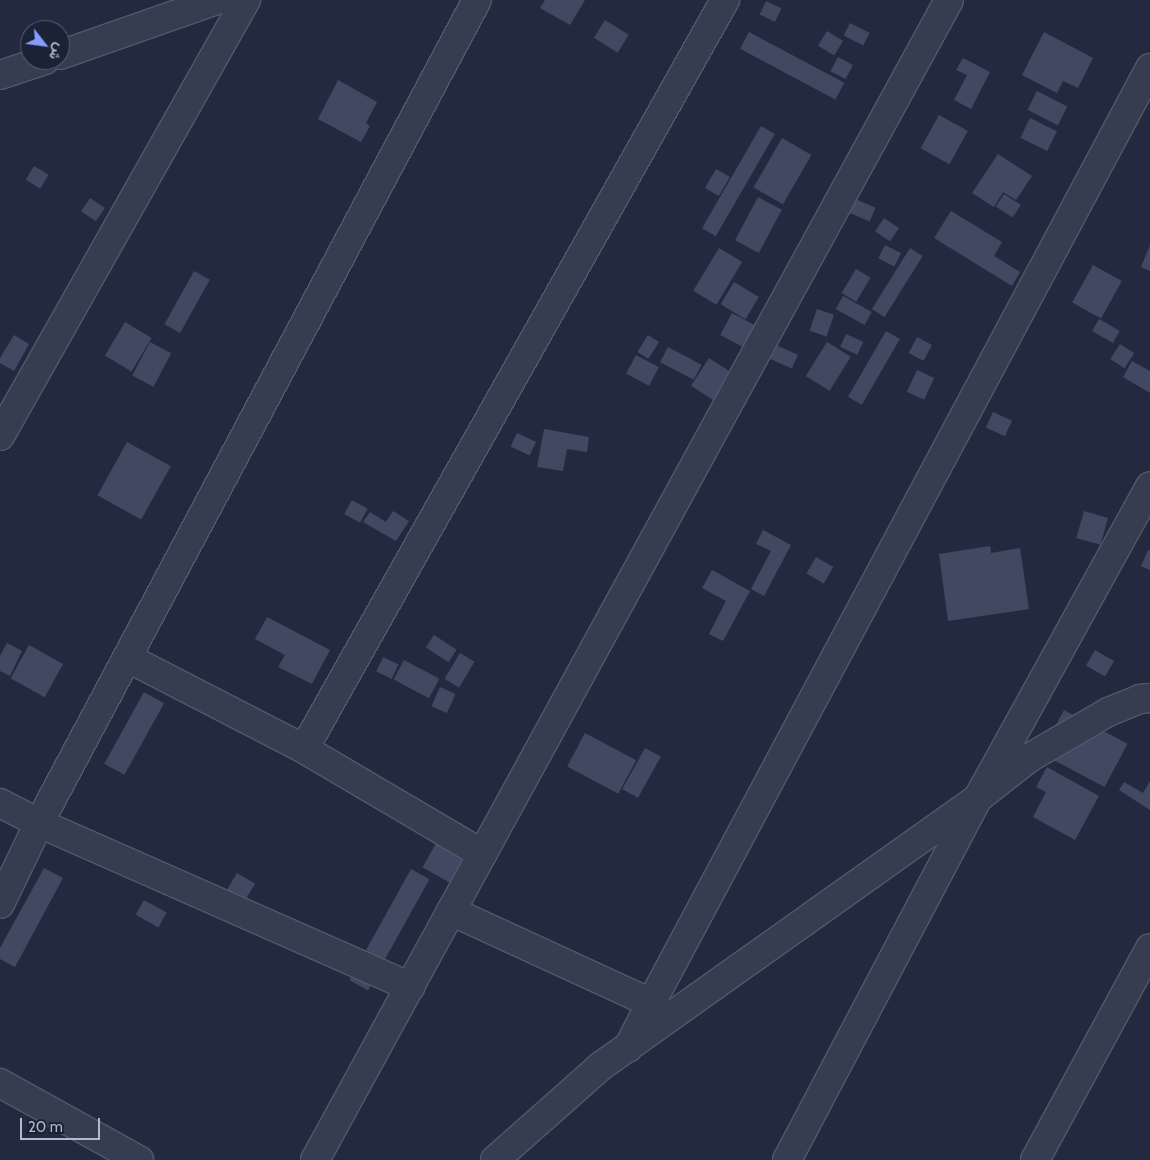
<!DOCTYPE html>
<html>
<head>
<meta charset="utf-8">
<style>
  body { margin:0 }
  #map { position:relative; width:1150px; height:1160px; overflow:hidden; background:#232a40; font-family:Cabin,Vazirmatn,sans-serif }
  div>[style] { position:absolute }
  .building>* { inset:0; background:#414962; transform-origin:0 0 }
  .roads { filter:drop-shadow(1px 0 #52586b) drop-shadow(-1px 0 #52586b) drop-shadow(0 1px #52586b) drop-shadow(0 -1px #52586b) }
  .minor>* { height:28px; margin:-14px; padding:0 14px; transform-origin:14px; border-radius:14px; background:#373d50 }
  span { translate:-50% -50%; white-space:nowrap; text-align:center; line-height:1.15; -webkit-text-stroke:4px #1c2235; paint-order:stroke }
  .north { position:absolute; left:20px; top:20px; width:50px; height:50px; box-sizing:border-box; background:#1c2235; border:1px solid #585e71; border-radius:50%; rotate:120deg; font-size:14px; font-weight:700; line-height:20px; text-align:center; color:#b3b8cb }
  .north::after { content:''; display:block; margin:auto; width:18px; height:22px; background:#849eff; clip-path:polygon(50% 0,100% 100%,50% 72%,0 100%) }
  .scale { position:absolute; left:20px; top:1118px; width:80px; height:22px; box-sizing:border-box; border:2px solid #b3b8cb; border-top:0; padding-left:6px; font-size:15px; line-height:18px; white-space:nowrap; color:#b3b8cb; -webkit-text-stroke:4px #1c2235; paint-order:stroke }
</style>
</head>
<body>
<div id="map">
  <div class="building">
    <i style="clip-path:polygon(545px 0,585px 0,570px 25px,540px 8px)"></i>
    <i style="left:766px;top:1px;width:17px;height:15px;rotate:25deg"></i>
    <i style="left:605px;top:20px;width:28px;height:21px;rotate:32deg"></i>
    <i style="left:850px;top:23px;width:22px;height:14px;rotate:27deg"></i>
    <i style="left:827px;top:31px;width:19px;height:17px;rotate:32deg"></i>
    <i style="left:749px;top:32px;width:108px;height:19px;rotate:28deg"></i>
    <i style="clip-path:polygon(1044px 32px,1093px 58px,1078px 88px,1063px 81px,1057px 93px,1022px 75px)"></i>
    <i style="left:838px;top:57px;width:17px;height:16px;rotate:28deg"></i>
    <i style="clip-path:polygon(963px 58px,990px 72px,971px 109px,954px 100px,967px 75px,956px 70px)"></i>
    <i style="clip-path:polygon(338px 80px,377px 102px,366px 123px,370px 126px,361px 142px,318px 119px)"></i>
    <i style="left:1037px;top:91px;width:34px;height:21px;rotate:27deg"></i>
    <i style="left:939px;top:115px;width:33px;height:38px;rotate:29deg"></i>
    <i style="left:1030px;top:118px;width:30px;height:22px;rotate:26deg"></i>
    <i style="left:761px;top:126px;width:16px;height:118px;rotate:30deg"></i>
    <i style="left:782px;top:138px;width:34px;height:57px;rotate:30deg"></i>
    <i style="clip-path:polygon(998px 154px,1032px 176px,1016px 200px,1003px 192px,994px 207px,972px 193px)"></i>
    <i style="left:34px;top:166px;width:17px;height:16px;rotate:31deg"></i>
    <i style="left:716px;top:169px;width:16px;height:22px;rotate:30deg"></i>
    <i style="left:1004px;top:194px;width:20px;height:15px;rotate:33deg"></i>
    <i style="left:848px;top:196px;width:30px;height:15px;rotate:23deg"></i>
    <i style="left:758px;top:197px;width:27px;height:49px;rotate:28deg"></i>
    <i style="left:90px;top:198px;width:18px;height:16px;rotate:34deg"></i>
    <i style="clip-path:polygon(951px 211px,1002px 242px,994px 256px,1020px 272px,1012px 286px,934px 238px)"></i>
    <i style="left:884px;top:218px;width:18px;height:16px;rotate:34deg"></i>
    <i style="left:885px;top:245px;width:18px;height:15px;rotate:27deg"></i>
    <i style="clip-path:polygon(1150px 245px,1150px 271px,1141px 267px)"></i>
    <i style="left:719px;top:248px;width:27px;height:50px;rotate:31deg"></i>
    <i style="left:910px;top:248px;width:15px;height:72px;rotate:32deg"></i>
    <i style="left:1093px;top:265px;width:33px;height:43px;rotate:29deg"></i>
    <i style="left:856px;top:269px;width:17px;height:28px;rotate:31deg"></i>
    <i style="left:194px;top:271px;width:18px;height:61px;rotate:29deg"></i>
    <i style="left:734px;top:282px;width:29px;height:26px;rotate:31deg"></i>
    <i style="left:843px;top:296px;width:33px;height:15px;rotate:29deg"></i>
    <i style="left:817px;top:309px;width:18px;height:23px;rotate:19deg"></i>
    <i style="left:732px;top:313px;width:26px;height:25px;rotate:28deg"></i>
    <i style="left:1099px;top:319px;width:24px;height:14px;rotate:30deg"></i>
    <i style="left:125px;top:322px;width:31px;height:39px;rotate:31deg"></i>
    <i style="left:886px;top:331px;width:16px;height:76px;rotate:30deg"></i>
    <i style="left:846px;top:334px;width:19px;height:14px;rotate:25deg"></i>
    <i style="clip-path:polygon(14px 335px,29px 344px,14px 371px,0 363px,0 358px)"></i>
    <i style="left:648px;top:335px;width:13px;height:20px;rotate:32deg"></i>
    <i style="left:917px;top:337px;width:17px;height:18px;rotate:28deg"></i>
    <i style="left:150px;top:342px;width:24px;height:38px;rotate:28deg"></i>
    <i style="left:827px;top:342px;width:28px;height:40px;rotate:32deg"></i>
    <i style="left:1120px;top:344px;width:17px;height:18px;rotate:33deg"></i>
    <i style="left:776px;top:345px;width:24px;height:15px;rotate:24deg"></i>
    <i style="left:668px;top:347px;width:38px;height:17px;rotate:28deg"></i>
    <i style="left:636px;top:355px;width:26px;height:21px;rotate:28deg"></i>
    <i style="left:709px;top:358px;width:30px;height:33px;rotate:33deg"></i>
    <i style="clip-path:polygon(1132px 361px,1150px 371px,1150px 393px,1123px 377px)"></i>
    <i style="left:917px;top:370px;width:19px;height:24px;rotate:25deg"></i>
    <i style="left:993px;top:412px;width:21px;height:17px;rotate:25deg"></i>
    <i style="clip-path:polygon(544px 429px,589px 437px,587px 452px,567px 449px,563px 471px,537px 467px)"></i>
    <i style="left:517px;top:433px;width:21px;height:15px;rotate:25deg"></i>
    <i style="left:127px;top:442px;width:50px;height:61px;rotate:29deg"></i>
    <i style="left:352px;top:500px;width:18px;height:16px;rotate:29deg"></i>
    <i style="clip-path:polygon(393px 511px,409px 521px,396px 541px,363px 522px,370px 512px,386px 522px)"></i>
    <i style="left:1084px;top:511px;width:25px;height:28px;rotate:16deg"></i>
    <i style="clip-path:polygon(763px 530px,791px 545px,764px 596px,751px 589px,771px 551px,756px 544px)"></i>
    <i style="clip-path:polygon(990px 546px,991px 553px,1020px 548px,1029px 609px,948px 621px,939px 554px)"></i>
    <i style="clip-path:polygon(1148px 550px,1150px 551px,1150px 570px,1141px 566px)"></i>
    <i style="left:816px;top:557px;width:20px;height:19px;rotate:30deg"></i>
    <i style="clip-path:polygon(712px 570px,750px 591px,723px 641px,709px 634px,726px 601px,702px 588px)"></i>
    <i style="clip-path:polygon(267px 617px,330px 650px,312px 684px,278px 667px,285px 655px,255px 639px)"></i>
    <i style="left:434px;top:635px;width:27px;height:15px;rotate:33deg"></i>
    <i style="clip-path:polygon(7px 643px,22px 651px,10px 676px,0 671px,0 656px)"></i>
    <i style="left:29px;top:645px;width:39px;height:38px;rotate:29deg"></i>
    <i style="left:1095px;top:650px;width:22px;height:18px;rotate:30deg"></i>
    <i style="left:460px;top:653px;width:17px;height:30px;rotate:31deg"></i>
    <i style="left:383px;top:657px;width:17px;height:16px;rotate:25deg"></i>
    <i style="left:404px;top:660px;width:40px;height:22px;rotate:28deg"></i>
    <i style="left:440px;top:687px;width:17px;height:21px;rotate:24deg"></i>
    <i style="left:144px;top:692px;width:23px;height:82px;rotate:29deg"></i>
    <i style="left:1064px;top:710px;width:72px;height:49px;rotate:28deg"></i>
    <i style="left:585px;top:733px;width:58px;height:38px;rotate:28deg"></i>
    <i style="left:645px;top:748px;width:18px;height:47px;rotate:29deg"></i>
    <i style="clip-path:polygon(1047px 767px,1099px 796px,1075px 840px,1033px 817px,1046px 792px,1036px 787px)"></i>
    <i style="clip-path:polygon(1150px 781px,1150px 810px,1119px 790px,1124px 782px,1143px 793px)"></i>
    <i style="left:440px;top:836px;width:31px;height:36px;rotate:29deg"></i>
    <i style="clip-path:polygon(44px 868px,63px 878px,15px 967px,0 959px,0 948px)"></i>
    <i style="left:411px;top:869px;width:21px;height:127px;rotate:29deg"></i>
    <i style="left:237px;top:873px;width:21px;height:32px;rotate:31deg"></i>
    <i style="left:144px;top:900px;width:26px;height:17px;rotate:29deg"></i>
  </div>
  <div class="roads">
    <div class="minor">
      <i style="left:60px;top:55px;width:166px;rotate:-19.3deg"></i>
      <i style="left:0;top:75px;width:47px;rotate:-18.4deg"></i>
      <i style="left:0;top:436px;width:501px;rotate:-60.57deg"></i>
      <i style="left:128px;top:658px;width:198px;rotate:27.3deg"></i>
      <i style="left:304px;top:749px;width:207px;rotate:30.5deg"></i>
      <i style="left:304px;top:749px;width:859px;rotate:-60.66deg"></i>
      <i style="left:0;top:803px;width:44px;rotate:27.1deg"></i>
      <i style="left:39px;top:823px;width:406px;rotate:23.8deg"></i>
      <i style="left:0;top:904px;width:90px;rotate:-64.3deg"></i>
      <i style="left:39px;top:823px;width:932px;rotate:-61.98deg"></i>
      <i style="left:451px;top:911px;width:220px;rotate:24.7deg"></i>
      <i style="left:628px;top:1048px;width:51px;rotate:-62.9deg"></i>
      <i style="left:651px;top:1003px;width:1060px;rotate:-61.91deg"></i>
      <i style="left:0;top:1083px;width:159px;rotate:29deg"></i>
      <i style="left:315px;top:1160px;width:1322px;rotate:-61.34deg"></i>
      <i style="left:495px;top:1160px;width:142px;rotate:-41.6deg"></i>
      <i style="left:601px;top:1066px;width:463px;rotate:-35.4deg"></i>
      <i style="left:978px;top:798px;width:65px;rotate:-38.1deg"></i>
      <i style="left:1029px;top:758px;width:91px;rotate:-30.2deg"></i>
      <i style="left:1108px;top:712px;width:35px;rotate:-22deg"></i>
      <i style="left:1140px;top:699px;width:10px;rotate:-6deg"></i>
      <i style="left:787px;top:1160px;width:409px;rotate:-62.2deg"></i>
      <i style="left:978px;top:798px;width:356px;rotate:-61.1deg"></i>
      <i style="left:1035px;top:1160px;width:241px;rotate:-61.5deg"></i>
    </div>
  </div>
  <div class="north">ش</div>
  <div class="scale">20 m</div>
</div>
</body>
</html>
